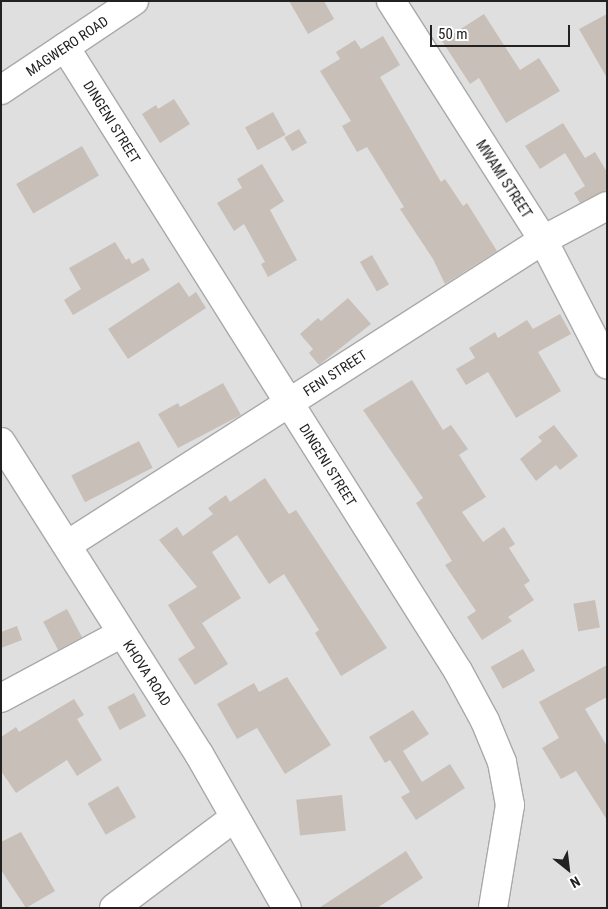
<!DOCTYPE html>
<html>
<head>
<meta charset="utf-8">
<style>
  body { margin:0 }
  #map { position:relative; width:608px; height:909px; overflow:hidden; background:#f2efe9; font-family:"Roboto Condensed",sans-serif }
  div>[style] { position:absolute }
  .residential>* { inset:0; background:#e0dfdf }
  .building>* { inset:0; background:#c7bfb8; transform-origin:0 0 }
  .roads { filter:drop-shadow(1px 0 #a9a9a9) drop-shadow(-1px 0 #a9a9a9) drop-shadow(0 1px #a9a9a9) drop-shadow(0 -1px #a9a9a9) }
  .minor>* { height:28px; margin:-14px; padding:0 14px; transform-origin:14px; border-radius:14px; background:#fff }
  span { translate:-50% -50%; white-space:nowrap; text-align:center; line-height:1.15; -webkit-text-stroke:5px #fff; paint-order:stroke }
  .street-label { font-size:14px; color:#222 }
  .frame { position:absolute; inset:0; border:2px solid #222; pointer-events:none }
  .north { position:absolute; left:543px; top:844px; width:50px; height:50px; -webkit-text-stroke:4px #fff; paint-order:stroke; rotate:151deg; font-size:14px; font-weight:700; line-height:20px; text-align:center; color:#222 }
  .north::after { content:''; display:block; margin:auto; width:18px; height:22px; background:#222; clip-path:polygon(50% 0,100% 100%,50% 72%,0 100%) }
  .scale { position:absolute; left:430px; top:25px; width:140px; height:22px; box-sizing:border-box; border:2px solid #222; border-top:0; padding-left:6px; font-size:15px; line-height:18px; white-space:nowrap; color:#222; -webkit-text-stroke:4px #fff; paint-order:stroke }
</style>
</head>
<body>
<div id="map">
  <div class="residential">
    <i style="clip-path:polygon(1px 1px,135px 1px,1px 90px)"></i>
    <i style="clip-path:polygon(149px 1px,607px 1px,607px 908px,1px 908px,1px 101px)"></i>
  </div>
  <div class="building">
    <i style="clip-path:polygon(289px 1px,324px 1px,334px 19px,308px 34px)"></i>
    <i style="clip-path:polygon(484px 14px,520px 70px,539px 58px,560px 91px,506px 123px,479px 78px,470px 84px,442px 41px)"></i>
    <i style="clip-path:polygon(607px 14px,607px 78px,579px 29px)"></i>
    <i style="clip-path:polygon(383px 36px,400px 65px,380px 77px,441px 182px,445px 179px,463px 206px,467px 203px,497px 251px,445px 284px,433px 259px,400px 209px,404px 207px,367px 147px,357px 152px,342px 126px,351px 121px,320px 71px,340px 59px,336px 52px,355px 40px,361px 49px)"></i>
    <i style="clip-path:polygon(174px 99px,190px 124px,160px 143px,142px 114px,156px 105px,158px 109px)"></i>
    <i style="left:273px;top:112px;width:26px;height:32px;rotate:61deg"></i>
    <i style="clip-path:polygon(563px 123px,585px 158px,595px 152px,607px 172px,607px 190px,580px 203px,574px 193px,585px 186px,565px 153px,540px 169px,525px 146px)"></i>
    <i style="left:299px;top:129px;width:16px;height:17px;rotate:60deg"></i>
    <i style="left:82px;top:146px;width:34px;height:76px;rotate:60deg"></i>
    <i style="clip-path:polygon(262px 164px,284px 201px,270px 210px,297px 260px,268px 277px,261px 264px,265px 262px,244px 224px,234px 231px,217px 203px,242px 188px,237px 179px)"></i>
    <i style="clip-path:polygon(115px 242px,126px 260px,129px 258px,132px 264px,143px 258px,150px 270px,73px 315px,64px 300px,81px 289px,69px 268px)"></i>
    <i style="left:372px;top:255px;width:34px;height:14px;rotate:60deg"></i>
    <i style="clip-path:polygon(179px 282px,189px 297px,196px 292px,206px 308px,128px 359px,108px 329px)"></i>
    <i style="clip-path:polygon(348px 298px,371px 324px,319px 365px,309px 353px,313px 349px,300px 334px,318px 318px,321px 321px)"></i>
    <i style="clip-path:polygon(560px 314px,571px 334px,538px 352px,561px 391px,516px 418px,488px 372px,466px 385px,456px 369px,475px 358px,469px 348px,495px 332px,498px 338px,527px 320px,533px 329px)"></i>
    <i style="clip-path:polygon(412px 380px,443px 430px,451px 425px,468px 449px,459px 455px,486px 497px,462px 512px,483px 542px,504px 527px,515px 544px,509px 548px,530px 581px,524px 585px,534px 600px,508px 617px,512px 621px,482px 640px,467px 617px,476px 611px,445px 565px,452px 561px,416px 503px,423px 498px,363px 410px)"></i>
    <i style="clip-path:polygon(223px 383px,241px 415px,178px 448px,158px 414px,178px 403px,180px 407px)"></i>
    <i style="clip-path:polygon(554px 425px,578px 456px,560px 470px,556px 465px,536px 481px,520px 459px,542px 441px,538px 437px)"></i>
    <i style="left:139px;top:441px;width:30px;height:76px;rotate:63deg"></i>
    <i style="clip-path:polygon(265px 478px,289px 514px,296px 510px,387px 648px,341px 676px,315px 633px,319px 630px,284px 574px,269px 584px,237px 535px,212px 552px,241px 598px,202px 623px,228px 664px,195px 685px,178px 659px,195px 648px,168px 605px,197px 587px,159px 540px,177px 527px,183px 536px,213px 514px,208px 508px,226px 495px,230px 502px)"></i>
    <i style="left:595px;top:600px;width:28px;height:22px;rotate:80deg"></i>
    <i style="left:67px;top:609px;width:32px;height:27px;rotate:62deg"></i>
    <i style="clip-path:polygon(17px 626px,22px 640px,1px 648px,1px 632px)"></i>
    <i style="left:523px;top:649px;width:25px;height:37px;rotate:61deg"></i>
    <i style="clip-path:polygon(607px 665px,607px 697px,585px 709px,607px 746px,607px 820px,576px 771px,561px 779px,542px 748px,559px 738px,539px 702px)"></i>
    <i style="clip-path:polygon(287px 677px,331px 745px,285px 774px,257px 728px,237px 739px,217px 704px,254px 683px,259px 692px)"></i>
    <i style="left:134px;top:693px;width:26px;height:30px;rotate:62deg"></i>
    <i style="clip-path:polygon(74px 699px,84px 715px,77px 719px,102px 760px,77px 776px,67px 760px,16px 793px,1px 771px,1px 737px,16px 727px,19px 732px)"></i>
    <i style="clip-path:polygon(413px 710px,429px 734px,403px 751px,422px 782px,450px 764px,465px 788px,416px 820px,401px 797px,410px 792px,390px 760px,385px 763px,369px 737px)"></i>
    <i style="left:118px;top:786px;width:36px;height:35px;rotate:60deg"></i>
    <i style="left:342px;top:795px;width:36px;height:46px;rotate:84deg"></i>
    <i style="clip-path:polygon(21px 832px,55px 891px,26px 908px,1px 870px,1px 842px)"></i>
    <i style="clip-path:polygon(406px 851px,423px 878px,377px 908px,319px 908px)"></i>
  </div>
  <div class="roads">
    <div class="minor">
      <i style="left:391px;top:1px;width:283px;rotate:57.5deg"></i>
      <i style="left:543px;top:240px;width:140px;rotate:62.7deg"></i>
      <i style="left:65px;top:47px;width:737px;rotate:57.8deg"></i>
      <i style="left:458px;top:671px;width:57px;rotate:61.6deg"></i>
      <i style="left:485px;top:721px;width:44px;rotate:67.5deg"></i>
      <i style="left:502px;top:762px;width:44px;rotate:79.5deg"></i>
      <i style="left:510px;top:805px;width:104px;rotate:99.4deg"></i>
      <i style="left:1px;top:90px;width:160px;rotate:-33.8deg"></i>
      <i style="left:1px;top:442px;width:370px;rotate:57.6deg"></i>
      <i style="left:199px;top:754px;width:177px;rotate:60.3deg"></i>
      <i style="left:67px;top:545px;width:565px;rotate:-32.65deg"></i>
      <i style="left:543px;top:240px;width:72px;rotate:-28deg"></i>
      <i style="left:1px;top:698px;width:137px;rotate:-28.2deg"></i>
      <i style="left:114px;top:908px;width:151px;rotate:-36.9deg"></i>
    </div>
  </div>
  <div class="street-label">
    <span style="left:67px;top:46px;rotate:-34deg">MAGWERO ROAD</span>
    <span style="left:112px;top:122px;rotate:58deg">DINGENI STREET</span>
    <span style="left:504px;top:179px;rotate:57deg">MWAMI STREET</span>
    <span style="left:335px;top:373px;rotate:-33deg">FENI STREET</span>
    <span style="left:328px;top:465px;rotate:58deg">DINGENI STREET</span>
    <span style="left:147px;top:673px;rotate:57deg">KHOVA ROAD</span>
  </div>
  <div class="frame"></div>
  <div class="north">N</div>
  <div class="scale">50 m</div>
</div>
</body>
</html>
